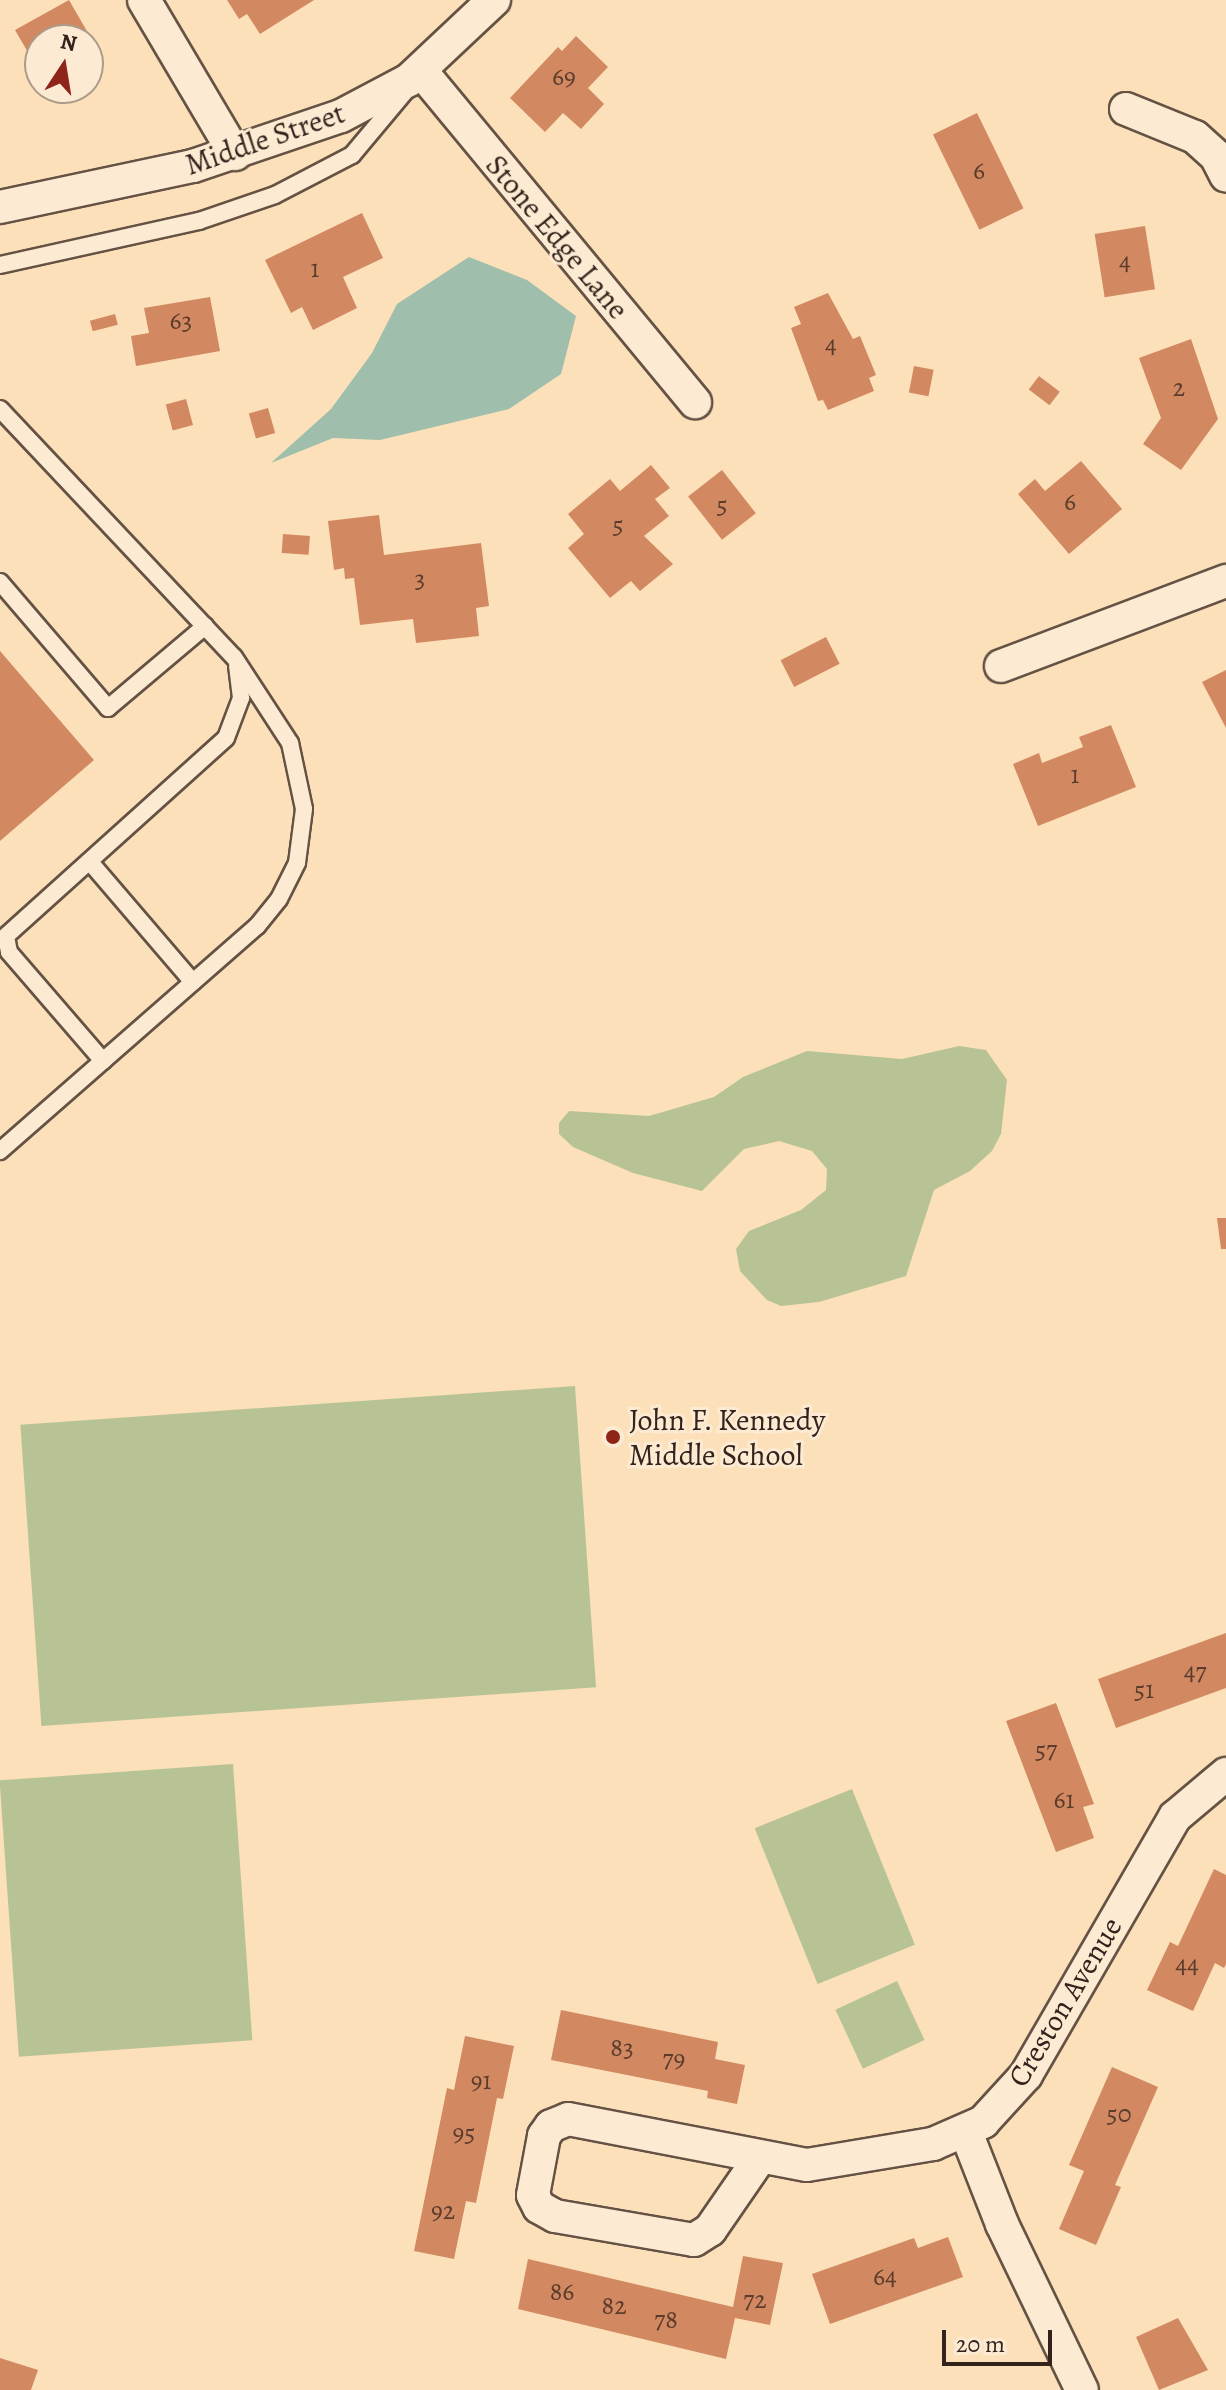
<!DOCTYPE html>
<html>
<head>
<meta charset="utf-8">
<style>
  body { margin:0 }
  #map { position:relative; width:1226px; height:2390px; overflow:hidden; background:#fbe0ba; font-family:Alegreya,serif }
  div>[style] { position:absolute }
  .green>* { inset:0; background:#b8c395; transform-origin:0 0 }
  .water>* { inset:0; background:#9fbeab }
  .building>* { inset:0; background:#d28961; transform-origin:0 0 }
  .roads { filter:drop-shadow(2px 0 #655244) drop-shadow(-2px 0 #655244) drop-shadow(0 2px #655244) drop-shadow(0 -2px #655244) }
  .lane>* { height:16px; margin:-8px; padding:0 8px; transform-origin:8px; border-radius:8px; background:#fcebd2 }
  .street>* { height:32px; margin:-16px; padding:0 16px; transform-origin:16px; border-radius:16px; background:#fcebd2 }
  .dots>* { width:22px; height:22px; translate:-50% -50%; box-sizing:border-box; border:4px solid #fcebd2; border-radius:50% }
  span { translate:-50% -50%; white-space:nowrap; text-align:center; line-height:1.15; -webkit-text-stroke:6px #fcebd2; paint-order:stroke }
  .number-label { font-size:26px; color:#5b3c2d }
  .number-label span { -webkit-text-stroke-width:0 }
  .street-label { font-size:30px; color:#33231c }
  .poi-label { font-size:30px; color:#33231c }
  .left { translate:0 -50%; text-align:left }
  .north { position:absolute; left:24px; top:24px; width:80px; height:80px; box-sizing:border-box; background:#fcebd2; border:2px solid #ac9b89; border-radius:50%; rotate:12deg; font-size:22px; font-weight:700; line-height:32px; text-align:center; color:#33231c }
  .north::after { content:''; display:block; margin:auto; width:28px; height:36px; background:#8f2418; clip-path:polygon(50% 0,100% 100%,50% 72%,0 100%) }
  .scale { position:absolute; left:942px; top:2330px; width:110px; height:36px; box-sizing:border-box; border:4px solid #33231c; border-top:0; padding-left:10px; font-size:24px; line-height:28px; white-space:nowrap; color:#33231c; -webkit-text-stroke:6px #fcebd2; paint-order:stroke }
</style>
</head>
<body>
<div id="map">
  <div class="green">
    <i style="clip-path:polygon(959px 1046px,986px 1050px,1007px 1080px,1001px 1134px,992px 1151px,970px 1171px,934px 1190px,906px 1276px,819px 1302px,781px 1306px,767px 1300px,740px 1271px,736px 1249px,749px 1231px,801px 1210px,826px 1190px,827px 1169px,812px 1151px,779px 1141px,744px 1149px,702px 1191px,633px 1173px,573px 1147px,559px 1134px,559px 1123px,569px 1111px,649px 1116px,714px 1097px,743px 1077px,807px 1051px,902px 1059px)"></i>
    <i style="left:575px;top:1386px;width:302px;height:556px;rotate:86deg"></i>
    <i style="left:233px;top:1764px;width:277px;height:234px;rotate:86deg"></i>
    <i style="left:852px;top:1789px;width:168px;height:105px;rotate:68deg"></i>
    <i style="left:897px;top:1981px;width:65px;height:68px;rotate:65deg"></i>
  </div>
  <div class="water">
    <i style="clip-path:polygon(469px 257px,527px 280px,576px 316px,561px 374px,509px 409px,380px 440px,333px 438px,271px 463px,331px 409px,372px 353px,397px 304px)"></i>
  </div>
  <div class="building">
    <i style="clip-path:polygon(69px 0,88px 33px,75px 40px,40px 40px,40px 73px,15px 30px)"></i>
    <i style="clip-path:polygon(227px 0,314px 0,260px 34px,247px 14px,239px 19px)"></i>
    <i style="clip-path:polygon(576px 36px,608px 67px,588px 88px,604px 104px,581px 129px,563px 113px,545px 132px,510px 98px,558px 47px,562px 51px)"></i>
    <i style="left:977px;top:113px;width:106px;height:49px;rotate:64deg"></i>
    <i style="clip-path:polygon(362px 213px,383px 258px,343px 277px,357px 308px,313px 330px,302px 307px,291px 313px,265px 260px)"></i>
    <i style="left:1145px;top:226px;width:64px;height:51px;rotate:81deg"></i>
    <i style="clip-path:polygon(828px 293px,853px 339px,860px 336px,876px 375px,869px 378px,874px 391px,828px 410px,823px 400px,818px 401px,791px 328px,801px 324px,794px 307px)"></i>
    <i style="clip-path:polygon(210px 297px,220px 351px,136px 366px,131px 336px,149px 333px,144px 308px)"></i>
    <i style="left:115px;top:314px;width:11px;height:26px;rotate:75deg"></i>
    <i style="clip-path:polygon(1191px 339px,1218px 419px,1181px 470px,1143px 444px,1161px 418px,1139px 358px)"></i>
    <i style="left:914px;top:366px;width:20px;height:27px;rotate:11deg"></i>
    <i style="left:1039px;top:376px;width:26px;height:17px;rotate:37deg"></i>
    <i style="left:186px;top:399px;width:27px;height:21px;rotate:75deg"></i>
    <i style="left:268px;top:408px;width:26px;height:20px;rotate:74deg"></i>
    <i style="clip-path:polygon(1081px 461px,1122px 509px,1069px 554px,1018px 494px,1035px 479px,1045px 491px)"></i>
    <i style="clip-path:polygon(651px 465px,670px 488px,655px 499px,669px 516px,644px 536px,673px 564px,640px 591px,631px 581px,610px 598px,568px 548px,584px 534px,568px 514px,610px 479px,620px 491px)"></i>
    <i style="left:722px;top:470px;width:55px;height:43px;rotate:52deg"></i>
    <i style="clip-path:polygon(379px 515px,384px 555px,481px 543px,489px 606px,476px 608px,479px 636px,416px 643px,413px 619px,360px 625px,354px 578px,345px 579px,344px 568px,334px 570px,328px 521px)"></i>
    <i style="left:283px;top:534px;width:27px;height:19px;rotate:4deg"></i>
    <i style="left:826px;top:637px;width:30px;height:51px;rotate:63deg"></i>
    <i style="clip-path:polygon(0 651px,94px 760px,0 841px)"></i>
    <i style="clip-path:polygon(1226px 670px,1226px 728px,1202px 682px)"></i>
    <i style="clip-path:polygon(1111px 725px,1136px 787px,1038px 826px,1013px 764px,1039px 753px,1042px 763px,1083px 747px,1079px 737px)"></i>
    <i style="clip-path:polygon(1217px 1218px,1226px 1218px,1226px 1249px,1221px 1249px)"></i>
    <i style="clip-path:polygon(1226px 1633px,1226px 1688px,1116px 1728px,1098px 1679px)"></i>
    <i style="clip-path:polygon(1056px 1703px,1094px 1804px,1083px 1807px,1094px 1838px,1056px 1852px,1006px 1721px)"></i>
    <i style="clip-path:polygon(1214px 1869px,1226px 1875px,1226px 1964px,1224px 1968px,1215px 1963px,1193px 2011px,1147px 1990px,1170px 1942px,1178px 1946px)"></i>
    <i style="clip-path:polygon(561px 2010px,718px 2042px,715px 2059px,745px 2065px,737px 2104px,707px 2098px,708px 2091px,551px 2060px)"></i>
    <i style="clip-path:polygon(465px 2036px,514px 2046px,503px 2099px,497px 2098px,476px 2203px,466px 2201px,454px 2259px,414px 2251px,447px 2088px,454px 2090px)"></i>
    <i style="clip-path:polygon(1112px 2067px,1158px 2087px,1115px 2185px,1121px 2187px,1096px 2245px,1059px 2229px,1084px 2171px,1069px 2165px)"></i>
    <i style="clip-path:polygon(948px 2237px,963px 2277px,830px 2324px,812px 2274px,914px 2238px,918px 2248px)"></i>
    <i style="clip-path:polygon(743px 2256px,783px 2263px,770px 2325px,735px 2318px,726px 2359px,518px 2309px,528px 2259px,733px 2307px)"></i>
    <i style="clip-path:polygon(1178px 2318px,1208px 2370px,1159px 2390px,1136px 2337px)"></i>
    <i style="clip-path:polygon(0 2358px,38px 2370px,31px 2390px,0 2390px)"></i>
  </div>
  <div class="roads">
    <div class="lane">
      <i style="left:0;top:265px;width:204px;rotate:-12.5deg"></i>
      <i style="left:199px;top:221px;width:80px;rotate:-18.9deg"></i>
      <i style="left:275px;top:195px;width:87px;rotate:-27.5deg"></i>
      <i style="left:352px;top:155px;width:87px;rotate:-50.1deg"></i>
      <i style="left:0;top:409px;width:341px;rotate:46.7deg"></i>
      <i style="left:234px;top:657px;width:103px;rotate:56.9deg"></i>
      <i style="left:290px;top:743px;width:67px;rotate:78deg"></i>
      <i style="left:304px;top:809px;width:54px;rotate:97.4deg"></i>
      <i style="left:297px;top:863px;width:40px;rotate:116.6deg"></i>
      <i style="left:279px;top:899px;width:35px;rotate:129deg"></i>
      <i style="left:257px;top:926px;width:342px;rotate:138.8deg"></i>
      <i style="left:0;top:582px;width:166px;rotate:49.4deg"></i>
      <i style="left:108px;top:708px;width:127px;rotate:-40.2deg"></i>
      <i style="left:90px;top:862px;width:158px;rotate:49.4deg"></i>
      <i style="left:103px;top:1061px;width:144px;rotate:-130.8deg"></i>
      <i style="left:9px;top:952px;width:16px;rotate:-101deg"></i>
      <i style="left:6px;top:936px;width:296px;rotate:-42deg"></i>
      <i style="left:226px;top:738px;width:43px;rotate:-69.4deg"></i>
      <i style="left:241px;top:698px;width:32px;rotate:-97deg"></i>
    </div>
    <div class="street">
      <i style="left:144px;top:0;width:179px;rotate:59.4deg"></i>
      <i style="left:421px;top:71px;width:430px;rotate:50.4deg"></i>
      <i style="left:1126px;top:109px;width:74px;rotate:22.1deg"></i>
      <i style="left:1195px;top:137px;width:28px;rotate:42deg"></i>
      <i style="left:1216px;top:156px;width:22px;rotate:63deg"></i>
      <i style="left:0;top:207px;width:197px;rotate:-12deg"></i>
      <i style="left:193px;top:166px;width:156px;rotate:-18.7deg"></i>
      <i style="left:341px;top:116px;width:77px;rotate:-27.9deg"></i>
      <i style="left:409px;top:80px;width:117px;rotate:-43.3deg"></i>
      <i style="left:1001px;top:666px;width:241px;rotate:-20.7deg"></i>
      <i style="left:966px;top:2132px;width:99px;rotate:68.6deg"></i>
      <i style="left:1002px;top:2224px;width:184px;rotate:64.3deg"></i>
      <i style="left:759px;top:2159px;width:86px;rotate:124.6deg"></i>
      <i style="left:710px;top:2230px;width:19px;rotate:148deg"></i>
      <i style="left:694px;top:2240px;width:141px;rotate:-170.2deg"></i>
      <i style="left:555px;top:2216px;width:18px;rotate:-151deg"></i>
      <i style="left:539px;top:2207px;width:13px;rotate:-117deg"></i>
      <i style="left:533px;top:2195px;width:60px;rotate:-79.4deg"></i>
      <i style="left:544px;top:2136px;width:12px;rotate:-55deg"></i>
      <i style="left:551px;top:2126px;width:18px;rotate:-22deg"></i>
      <i style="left:568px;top:2119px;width:243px;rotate:10.9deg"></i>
      <i style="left:807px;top:2165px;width:128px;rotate:-9.5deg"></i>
      <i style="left:933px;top:2144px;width:55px;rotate:-23.7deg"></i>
      <i style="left:983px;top:2122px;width:64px;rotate:-47.5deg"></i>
      <i style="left:1026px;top:2075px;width:298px;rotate:-60deg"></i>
      <i style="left:1175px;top:1817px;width:67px;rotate:-40.1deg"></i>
    </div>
  </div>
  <div class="dots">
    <i style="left:613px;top:1437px;background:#8f2418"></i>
  </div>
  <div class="number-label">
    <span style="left:564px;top:77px">69</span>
    <span style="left:979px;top:171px">6</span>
    <span style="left:1125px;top:262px">4</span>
    <span style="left:315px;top:269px">1</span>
    <span style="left:181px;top:321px">63</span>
    <span style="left:831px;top:345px">4</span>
    <span style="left:1179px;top:388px">2</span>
    <span style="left:1070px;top:502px">6</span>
    <span style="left:722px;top:505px">5</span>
    <span style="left:618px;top:525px">5</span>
    <span style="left:420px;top:579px">3</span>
    <span style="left:1075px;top:775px">1</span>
    <span style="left:1195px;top:1672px">47</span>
    <span style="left:1144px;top:1690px">51</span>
    <span style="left:1046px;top:1750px">57</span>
    <span style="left:1064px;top:1800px">61</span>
    <span style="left:1187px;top:1965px">44</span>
    <span style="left:622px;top:2048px">83</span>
    <span style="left:674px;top:2059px">79</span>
    <span style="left:481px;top:2081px">91</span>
    <span style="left:1119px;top:2114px">50</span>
    <span style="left:464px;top:2133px">95</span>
    <span style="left:443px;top:2211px">92</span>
    <span style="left:885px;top:2277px">64</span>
    <span style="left:562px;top:2292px">86</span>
    <span style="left:755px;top:2300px">72</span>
    <span style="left:614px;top:2306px">82</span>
    <span style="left:666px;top:2320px">78</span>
  </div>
  <div class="street-label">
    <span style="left:265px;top:139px;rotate:-19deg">Middle Street</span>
    <span style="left:557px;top:237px;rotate:50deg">Stone Edge Lane</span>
    <span style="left:1065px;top:2002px;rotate:-59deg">Creston Avenue</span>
  </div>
  <div class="poi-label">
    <span class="left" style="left:629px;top:1437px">John F. Kennedy<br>Middle School</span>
  </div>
  <div class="north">N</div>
  <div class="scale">20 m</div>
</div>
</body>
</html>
